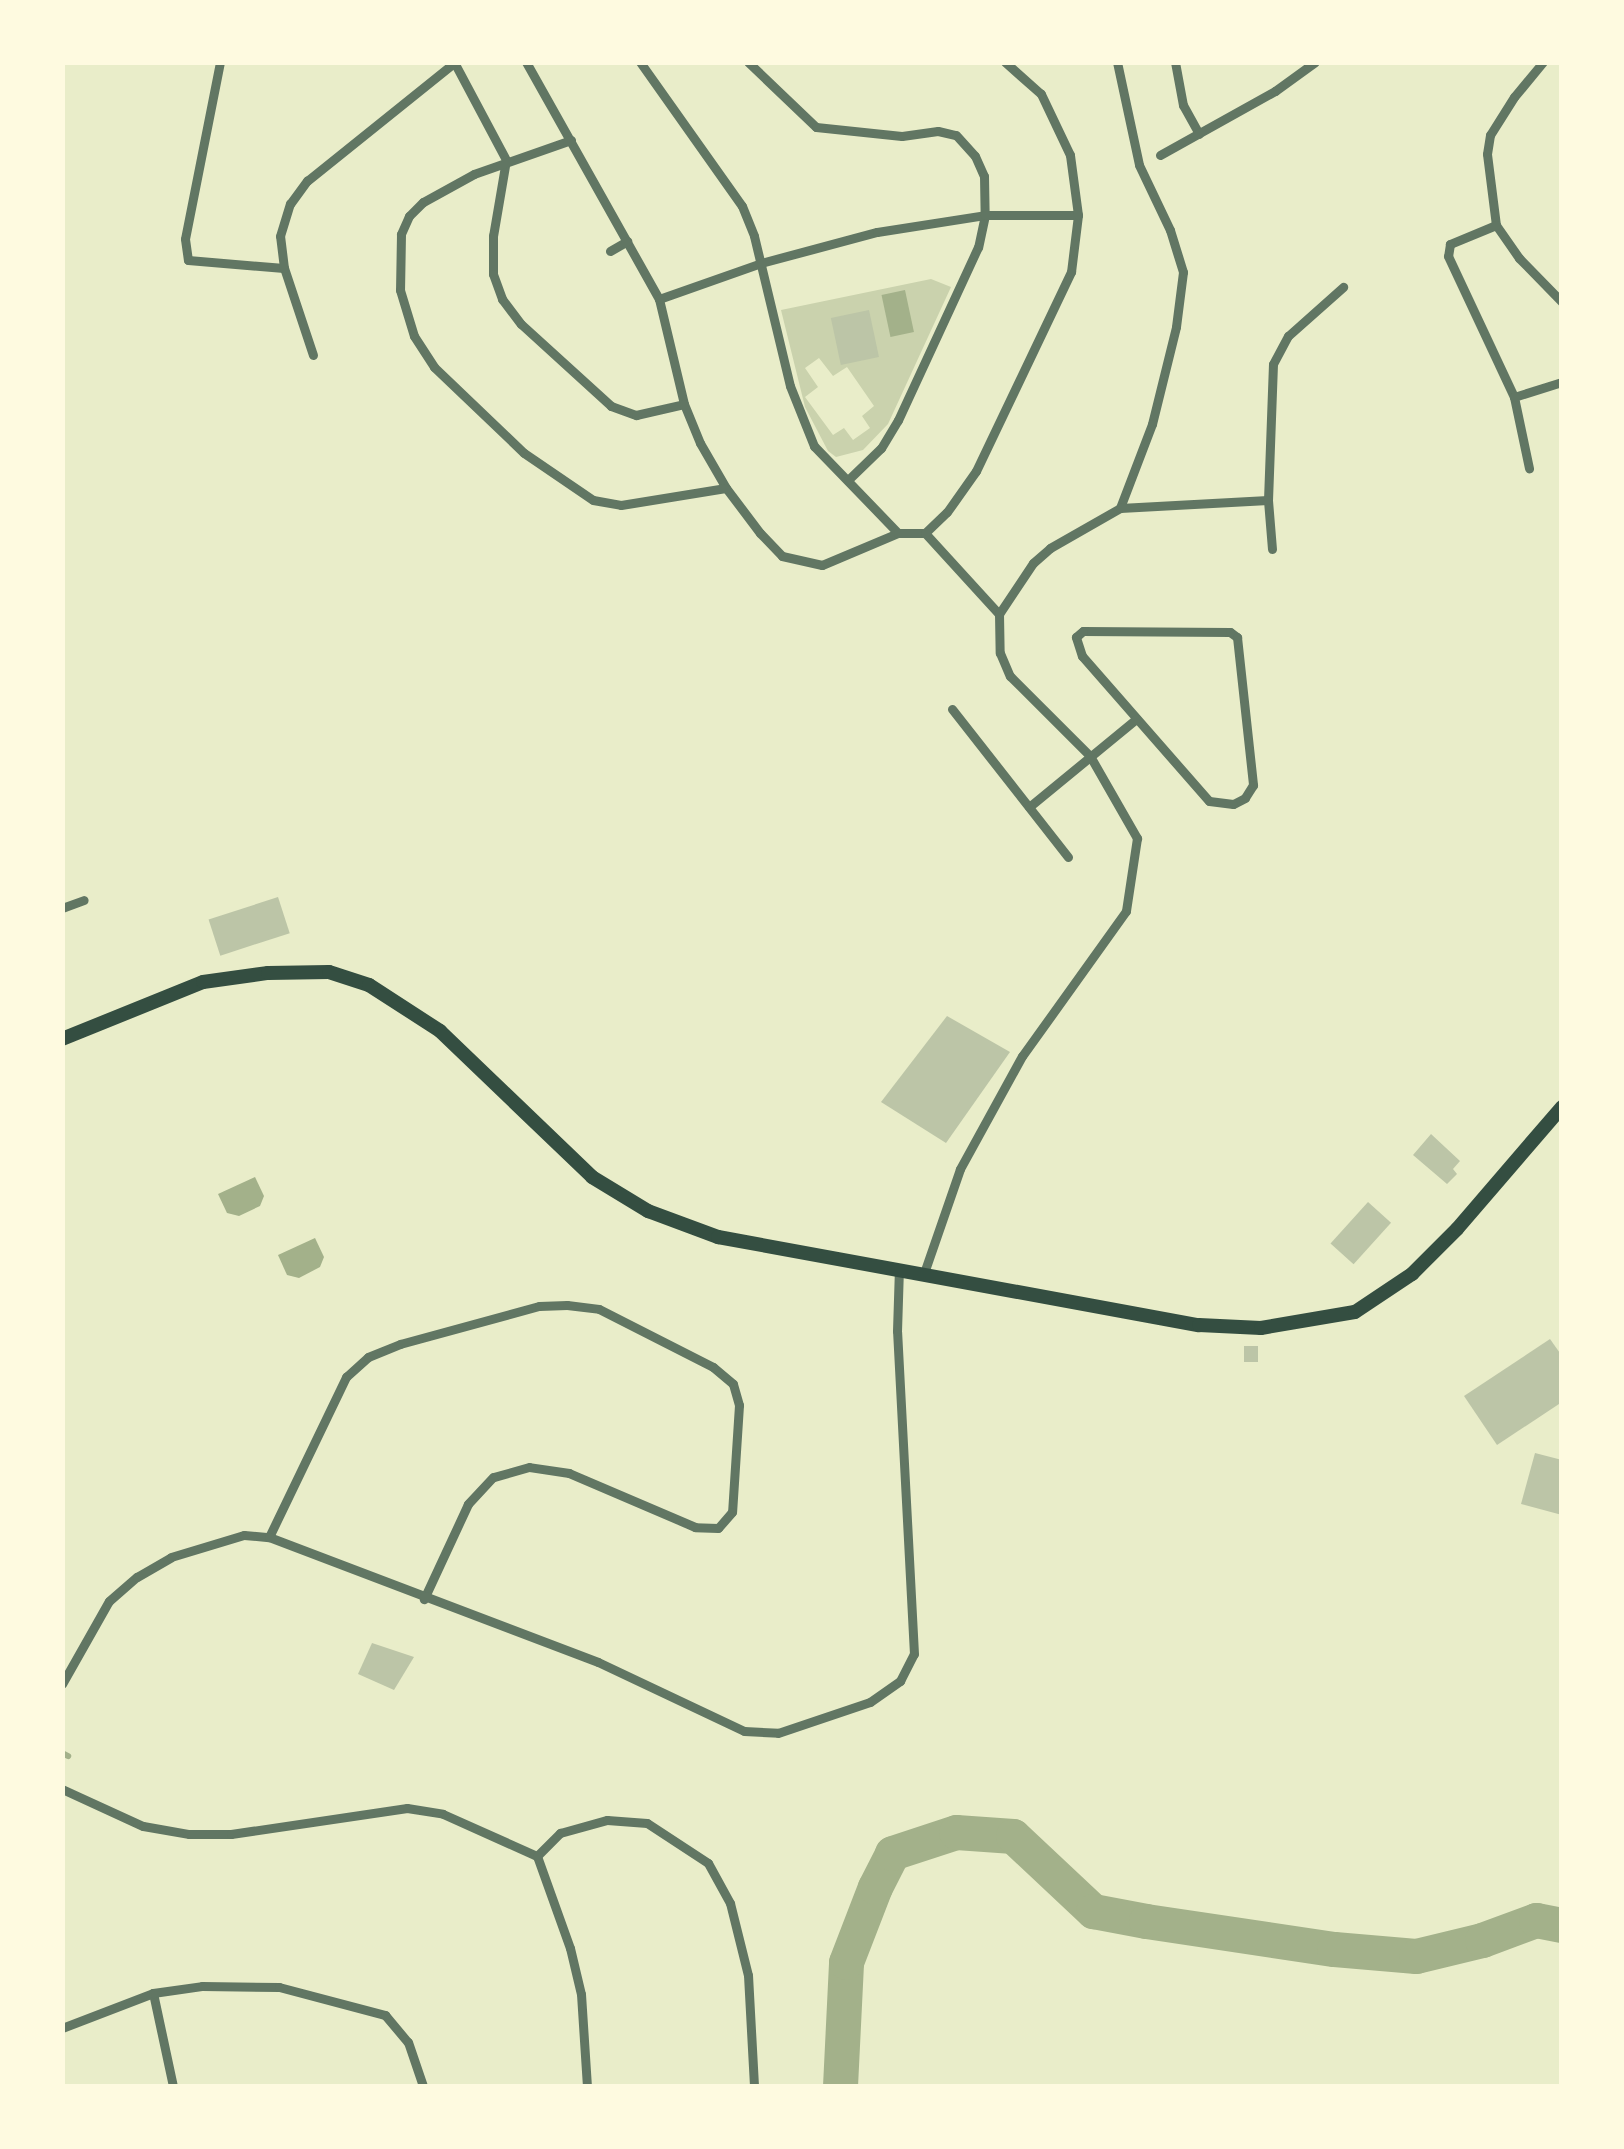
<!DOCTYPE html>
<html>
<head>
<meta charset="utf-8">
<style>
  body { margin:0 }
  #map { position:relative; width:1624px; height:2149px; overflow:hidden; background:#e9edc9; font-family:"Noto Sans",sans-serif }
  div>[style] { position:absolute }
  .green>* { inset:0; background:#cad2ad }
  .water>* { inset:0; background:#a3b18a; transform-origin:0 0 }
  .stream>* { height:6px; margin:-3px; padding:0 3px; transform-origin:3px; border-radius:3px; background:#a3b18a }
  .river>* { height:35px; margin:-17.5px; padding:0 17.5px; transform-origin:17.5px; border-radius:17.5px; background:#a3b18a }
  .building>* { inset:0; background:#bcc5a7; transform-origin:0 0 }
  .minor>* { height:9px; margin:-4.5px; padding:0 4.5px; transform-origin:4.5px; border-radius:4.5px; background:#617663 }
  .secondary>* { height:14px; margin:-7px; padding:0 7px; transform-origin:7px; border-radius:7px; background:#344e41 }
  span { translate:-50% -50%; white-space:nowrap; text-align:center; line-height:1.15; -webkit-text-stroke:10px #fefae0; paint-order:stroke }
  .frame { position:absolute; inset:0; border:65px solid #fefae0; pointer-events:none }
</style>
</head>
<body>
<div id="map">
  <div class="green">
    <i style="clip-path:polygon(evenodd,931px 279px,951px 287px,888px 424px,863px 450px,836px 457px,828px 451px,805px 407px,781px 310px,931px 279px,819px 358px,833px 376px,847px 367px,874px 406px,862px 416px,870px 428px,853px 440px,844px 428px,833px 435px,805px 397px,818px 387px,805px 368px,819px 358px)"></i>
  </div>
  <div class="water">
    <i style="left:905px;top:290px;width:43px;height:24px;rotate:78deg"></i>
    <i style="clip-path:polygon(255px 1177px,264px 1196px,260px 1206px,239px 1216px,227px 1213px,218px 1194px)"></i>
    <i style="clip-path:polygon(315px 1238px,324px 1257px,320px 1267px,299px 1278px,287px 1275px,278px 1255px)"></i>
  </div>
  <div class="stream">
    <i style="left:62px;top:1753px;width:7px;rotate:27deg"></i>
  </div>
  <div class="river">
    <i style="left:840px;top:2086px;width:124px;rotate:-87.2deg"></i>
    <i style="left:846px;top:1962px;width:80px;rotate:-68.9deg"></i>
    <i style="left:875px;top:1887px;width:38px;rotate:-63deg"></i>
    <i style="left:892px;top:1853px;width:67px;rotate:-18.2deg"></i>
    <i style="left:956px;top:1832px;width:57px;rotate:4deg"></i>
    <i style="left:1013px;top:1836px;width:110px;rotate:43.2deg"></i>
    <i style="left:1093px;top:1911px;width:54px;rotate:10.7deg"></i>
    <i style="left:1146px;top:1921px;width:190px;rotate:8.5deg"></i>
    <i style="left:1334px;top:1949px;width:82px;rotate:4.9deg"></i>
    <i style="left:1416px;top:1956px;width:68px;rotate:-13.6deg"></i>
    <i style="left:1482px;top:1940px;width:58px;rotate:-20.3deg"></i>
    <i style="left:1536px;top:1920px;width:26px;rotate:11deg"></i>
  </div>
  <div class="building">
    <i style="left:869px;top:310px;width:48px;height:39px;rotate:78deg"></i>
    <i style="left:278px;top:897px;width:38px;height:73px;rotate:72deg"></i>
    <i style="clip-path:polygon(947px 1016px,1010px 1052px,946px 1143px,881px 1102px)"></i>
    <i style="clip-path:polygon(1431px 1134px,1460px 1161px,1453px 1169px,1457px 1174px,1447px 1184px,1413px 1155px)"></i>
    <i style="left:1368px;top:1202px;width:31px;height:56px;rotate:42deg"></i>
    <i style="clip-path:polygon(1550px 1339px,1562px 1356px,1562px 1402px,1497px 1445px,1464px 1396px)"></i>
    <i style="left:1258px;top:1346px;width:16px;height:14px;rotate:90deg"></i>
    <i style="clip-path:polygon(1535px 1453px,1562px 1460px,1562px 1515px,1521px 1504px)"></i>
    <i style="clip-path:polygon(372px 1643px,414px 1657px,394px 1690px,358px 1674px)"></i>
  </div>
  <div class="minor">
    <i style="left:220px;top:62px;width:180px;rotate:101.2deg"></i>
    <i style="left:185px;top:239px;width:21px;rotate:82deg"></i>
    <i style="left:188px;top:260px;width:96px;rotate:4.8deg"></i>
    <i style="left:454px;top:62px;width:111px;rotate:62deg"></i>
    <i style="left:506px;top:160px;width:77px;rotate:99.7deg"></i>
    <i style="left:493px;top:236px;width:38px;rotate:90deg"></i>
    <i style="left:493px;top:274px;width:27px;rotate:70deg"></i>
    <i style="left:502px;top:299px;width:31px;rotate:53deg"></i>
    <i style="left:521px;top:324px;width:122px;rotate:42.3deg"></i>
    <i style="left:611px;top:406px;width:27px;rotate:20deg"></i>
    <i style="left:636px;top:415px;width:49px;rotate:-12.9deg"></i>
    <i style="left:526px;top:62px;width:272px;rotate:60.7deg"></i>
    <i style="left:659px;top:299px;width:108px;rotate:76.6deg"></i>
    <i style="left:684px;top:404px;width:42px;rotate:67.7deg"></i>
    <i style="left:700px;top:443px;width:52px;rotate:60deg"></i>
    <i style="left:726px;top:488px;width:56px;rotate:52.9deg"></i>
    <i style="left:760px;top:533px;width:32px;rotate:46deg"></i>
    <i style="left:782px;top:556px;width:41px;rotate:12.7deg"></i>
    <i style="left:822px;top:565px;width:82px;rotate:-22.8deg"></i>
    <i style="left:640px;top:62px;width:176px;rotate:54.7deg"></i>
    <i style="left:742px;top:206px;width:32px;rotate:68deg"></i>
    <i style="left:754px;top:236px;width:154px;rotate:76.5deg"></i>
    <i style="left:790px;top:386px;width:65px;rotate:68.2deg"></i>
    <i style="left:814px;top:446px;width:121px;rotate:46deg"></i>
    <i style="left:898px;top:533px;width:27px"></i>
    <i style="left:925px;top:533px;width:110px;rotate:47.6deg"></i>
    <i style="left:999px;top:614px;width:39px;rotate:89deg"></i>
    <i style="left:1000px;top:653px;width:25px;rotate:67deg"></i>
    <i style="left:1010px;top:676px;width:113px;rotate:45deg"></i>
    <i style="left:1090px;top:756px;width:95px;rotate:60.2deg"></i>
    <i style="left:1137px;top:838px;width:74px;rotate:98.6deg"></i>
    <i style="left:1126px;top:911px;width:178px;rotate:125.6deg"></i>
    <i style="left:1022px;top:1056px;width:129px;rotate:118.8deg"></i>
    <i style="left:960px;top:1169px;width:110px;rotate:109.1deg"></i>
    <i style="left:748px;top:62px;width:94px;rotate:43.7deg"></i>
    <i style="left:816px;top:127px;width:86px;rotate:6deg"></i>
    <i style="left:902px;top:136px;width:36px;rotate:-8deg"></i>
    <i style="left:938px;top:131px;width:18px;rotate:13deg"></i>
    <i style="left:956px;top:135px;width:28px;rotate:48deg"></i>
    <i style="left:975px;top:156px;width:22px;rotate:66deg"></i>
    <i style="left:984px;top:176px;width:39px;rotate:89deg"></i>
    <i style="left:985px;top:215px;width:33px;rotate:102deg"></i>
    <i style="left:978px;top:247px;width:191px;rotate:114.8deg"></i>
    <i style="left:898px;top:420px;width:33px;rotate:121deg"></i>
    <i style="left:881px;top:448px;width:46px;rotate:135.9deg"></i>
    <i style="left:1117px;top:62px;width:105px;rotate:77.9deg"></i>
    <i style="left:1139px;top:165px;width:72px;rotate:64.5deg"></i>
    <i style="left:1170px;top:230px;width:44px;rotate:72.8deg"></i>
    <i style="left:1183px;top:272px;width:55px;rotate:97.3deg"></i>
    <i style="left:1176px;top:327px;width:100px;rotate:103.9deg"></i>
    <i style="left:1152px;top:424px;width:90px;rotate:110.9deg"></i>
    <i style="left:1175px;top:62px;width:44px;rotate:79.5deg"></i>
    <i style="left:1183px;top:105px;width:33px;rotate:61deg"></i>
    <i style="left:1543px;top:62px;width:45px;rotate:129.6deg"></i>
    <i style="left:1514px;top:97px;width:45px;rotate:122.3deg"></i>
    <i style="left:1490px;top:135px;width:19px;rotate:99deg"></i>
    <i style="left:1487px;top:154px;width:72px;rotate:82.8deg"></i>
    <i style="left:1496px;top:225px;width:40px;rotate:55.1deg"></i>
    <i style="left:1519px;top:258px;width:62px;rotate:45.7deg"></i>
    <i style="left:571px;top:140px;width:103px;rotate:160.7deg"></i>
    <i style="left:474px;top:174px;width:58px;rotate:151.2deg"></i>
    <i style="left:423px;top:202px;width:20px;rotate:135deg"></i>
    <i style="left:409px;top:216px;width:20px;rotate:114deg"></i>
    <i style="left:401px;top:234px;width:56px;rotate:91deg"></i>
    <i style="left:400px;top:290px;width:48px;rotate:73.1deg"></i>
    <i style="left:414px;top:336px;width:37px;rotate:57deg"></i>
    <i style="left:434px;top:367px;width:124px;rotate:43.7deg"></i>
    <i style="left:524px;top:453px;width:83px;rotate:34.3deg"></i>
    <i style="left:593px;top:500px;width:28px;rotate:10deg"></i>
    <i style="left:621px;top:505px;width:106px;rotate:-9.2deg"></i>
    <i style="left:1160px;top:155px;width:132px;rotate:-29.1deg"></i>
    <i style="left:1275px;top:91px;width:49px;rotate:-35.9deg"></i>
    <i style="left:1496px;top:225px;width:50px;rotate:157.6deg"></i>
    <i style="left:1450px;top:244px;width:12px;rotate:99deg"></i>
    <i style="left:1448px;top:256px;width:156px;rotate:64.9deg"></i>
    <i style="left:1514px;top:397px;width:73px;rotate:78.1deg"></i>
    <i style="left:610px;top:251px;width:20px;rotate:-30deg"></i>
    <i style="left:659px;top:299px;width:108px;rotate:-19.4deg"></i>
    <i style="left:761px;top:263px;width:120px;rotate:-15deg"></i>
    <i style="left:877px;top:232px;width:109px;rotate:-8.9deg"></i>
    <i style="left:985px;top:215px;width:93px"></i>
    <i style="left:313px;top:355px;width:92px;rotate:-108.4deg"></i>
    <i style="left:284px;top:268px;width:32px;rotate:-97deg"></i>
    <i style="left:280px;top:236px;width:34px;rotate:-73deg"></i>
    <i style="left:290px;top:204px;width:29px;rotate:-54deg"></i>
    <i style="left:307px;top:181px;width:190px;rotate:-38.8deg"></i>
    <i style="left:1514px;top:397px;width:50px;rotate:-17.4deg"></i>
    <i style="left:925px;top:533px;width:30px;rotate:-44deg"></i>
    <i style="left:947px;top:512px;width:50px;rotate:-54.7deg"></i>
    <i style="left:976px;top:471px;width:221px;rotate:-64.5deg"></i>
    <i style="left:1071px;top:272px;width:57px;rotate:-83deg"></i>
    <i style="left:1078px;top:215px;width:61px;rotate:-97.6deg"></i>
    <i style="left:1070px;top:155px;width:68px;rotate:-115.4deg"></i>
    <i style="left:1041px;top:94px;width:48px;rotate:-138.4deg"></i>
    <i style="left:1272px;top:549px;width:49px;rotate:-94.7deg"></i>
    <i style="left:1268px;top:500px;width:136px;rotate:-87.9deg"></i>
    <i style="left:1273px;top:364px;width:32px;rotate:-62deg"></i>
    <i style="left:1288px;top:336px;width:74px;rotate:-41.7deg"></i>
    <i style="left:999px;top:614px;width:61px;rotate:-56.3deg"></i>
    <i style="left:1033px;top:563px;width:23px;rotate:-41deg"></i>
    <i style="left:1050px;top:548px;width:81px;rotate:-29.7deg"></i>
    <i style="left:1120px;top:508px;width:148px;rotate:-3.1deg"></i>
    <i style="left:1083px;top:631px;width:147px;rotate:0.4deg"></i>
    <i style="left:1230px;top:632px;width:9px;rotate:36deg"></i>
    <i style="left:1237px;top:637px;width:149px;rotate:83.8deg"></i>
    <i style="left:1253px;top:785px;width:15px;rotate:122deg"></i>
    <i style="left:1245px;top:798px;width:13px;rotate:153deg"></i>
    <i style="left:1233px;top:804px;width:24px;rotate:-173deg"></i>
    <i style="left:1209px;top:801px;width:193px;rotate:-131.2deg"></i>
    <i style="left:1082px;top:656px;width:20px;rotate:-108deg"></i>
    <i style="left:1076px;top:637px;width:9px;rotate:-41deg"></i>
    <i style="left:952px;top:709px;width:188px;rotate:51.9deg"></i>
    <i style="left:1029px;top:807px;width:139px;rotate:-39.4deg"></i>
    <i style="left:62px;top:908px;width:23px;rotate:-20deg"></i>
    <i style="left:269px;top:1537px;width:178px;rotate:-64.3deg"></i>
    <i style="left:346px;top:1377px;width:30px;rotate:-42deg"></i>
    <i style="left:368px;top:1357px;width:35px;rotate:-22deg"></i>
    <i style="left:400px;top:1344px;width:144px;rotate:-15.3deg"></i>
    <i style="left:539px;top:1306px;width:28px;rotate:-2deg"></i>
    <i style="left:567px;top:1305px;width:32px;rotate:7deg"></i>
    <i style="left:599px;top:1309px;width:128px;rotate:27deg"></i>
    <i style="left:713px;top:1367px;width:26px;rotate:40deg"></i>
    <i style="left:733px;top:1384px;width:22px;rotate:74deg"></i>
    <i style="left:739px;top:1405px;width:107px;rotate:93.7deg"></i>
    <i style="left:732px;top:1512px;width:21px;rotate:131deg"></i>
    <i style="left:718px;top:1528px;width:23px;rotate:-178deg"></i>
    <i style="left:695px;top:1527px;width:137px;rotate:-156.8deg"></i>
    <i style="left:569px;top:1473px;width:40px;rotate:-171.5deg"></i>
    <i style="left:529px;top:1467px;width:37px;rotate:164deg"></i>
    <i style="left:493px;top:1477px;width:37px;rotate:133deg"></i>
    <i style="left:468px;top:1504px;width:105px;rotate:114.9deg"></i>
    <i style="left:62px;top:1684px;width:95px;rotate:-60.5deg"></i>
    <i style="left:109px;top:1601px;width:37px;rotate:-41deg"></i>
    <i style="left:137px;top:1577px;width:39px;rotate:-30deg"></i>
    <i style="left:171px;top:1557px;width:76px;rotate:-16.8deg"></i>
    <i style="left:244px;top:1535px;width:25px;rotate:5deg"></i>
    <i style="left:269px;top:1537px;width:352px;rotate:20.8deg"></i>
    <i style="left:598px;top:1662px;width:161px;rotate:25.3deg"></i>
    <i style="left:744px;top:1731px;width:34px;rotate:3deg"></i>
    <i style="left:778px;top:1733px;width:97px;rotate:-18.6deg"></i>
    <i style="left:870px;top:1702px;width:37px;rotate:-35deg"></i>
    <i style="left:900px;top:1681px;width:30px;rotate:-63deg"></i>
    <i style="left:914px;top:1654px;width:323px;rotate:-93deg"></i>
    <i style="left:897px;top:1331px;width:62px;rotate:-88.2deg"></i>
    <i style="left:62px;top:1789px;width:89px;rotate:24.6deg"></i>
    <i style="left:143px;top:1826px;width:47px;rotate:9.9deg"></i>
    <i style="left:189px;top:1834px;width:42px"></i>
    <i style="left:231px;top:1834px;width:178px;rotate:-8.4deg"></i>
    <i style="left:407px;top:1808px;width:36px;rotate:9deg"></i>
    <i style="left:443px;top:1814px;width:103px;rotate:24.1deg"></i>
    <i style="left:537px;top:1856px;width:98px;rotate:70.3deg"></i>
    <i style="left:570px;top:1948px;width:47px;rotate:76.6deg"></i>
    <i style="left:581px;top:1994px;width:92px;rotate:86.3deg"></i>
    <i style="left:537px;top:1856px;width:33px;rotate:-45deg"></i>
    <i style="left:560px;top:1833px;width:49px;rotate:-15.5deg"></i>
    <i style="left:607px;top:1820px;width:40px;rotate:4.3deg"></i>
    <i style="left:647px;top:1823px;width:73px;rotate:33.3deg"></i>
    <i style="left:708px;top:1863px;width:46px;rotate:61.2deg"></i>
    <i style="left:730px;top:1903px;width:74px;rotate:76deg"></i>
    <i style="left:748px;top:1975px;width:111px;rotate:86.9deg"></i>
    <i style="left:153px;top:1993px;width:95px;rotate:77.9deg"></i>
    <i style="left:62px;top:2028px;width:97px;rotate:-21deg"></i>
    <i style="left:153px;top:1993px;width:49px;rotate:-8.1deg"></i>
    <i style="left:202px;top:1986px;width:77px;rotate:0.7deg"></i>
    <i style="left:279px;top:1987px;width:110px;rotate:14.8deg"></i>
    <i style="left:385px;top:2015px;width:35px;rotate:50deg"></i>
    <i style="left:408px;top:2042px;width:46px;rotate:71.2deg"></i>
  </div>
  <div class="secondary">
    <i style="left:62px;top:1039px;width:152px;rotate:-22deg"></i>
    <i style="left:203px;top:982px;width:66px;rotate:-7.9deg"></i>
    <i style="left:268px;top:973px;width:61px;rotate:-0.9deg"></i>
    <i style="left:329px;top:972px;width:42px;rotate:18deg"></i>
    <i style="left:369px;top:985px;width:85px;rotate:32.9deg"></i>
    <i style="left:440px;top:1031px;width:211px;rotate:43.8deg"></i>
    <i style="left:592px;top:1177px;width:66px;rotate:31.3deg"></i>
    <i style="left:648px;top:1211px;width:75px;rotate:20.4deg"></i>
    <i style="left:718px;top:1237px;width:489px;rotate:10.4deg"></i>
    <i style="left:1199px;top:1325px;width:62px;rotate:2.8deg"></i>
    <i style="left:1261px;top:1328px;width:95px;rotate:-9.7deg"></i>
    <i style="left:1355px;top:1312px;width:69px;rotate:-33.7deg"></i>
    <i style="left:1412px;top:1274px;width:64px;rotate:-45deg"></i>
    <i style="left:1457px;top:1229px;width:161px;rotate:-49.3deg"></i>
  </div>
  <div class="frame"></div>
</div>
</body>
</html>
